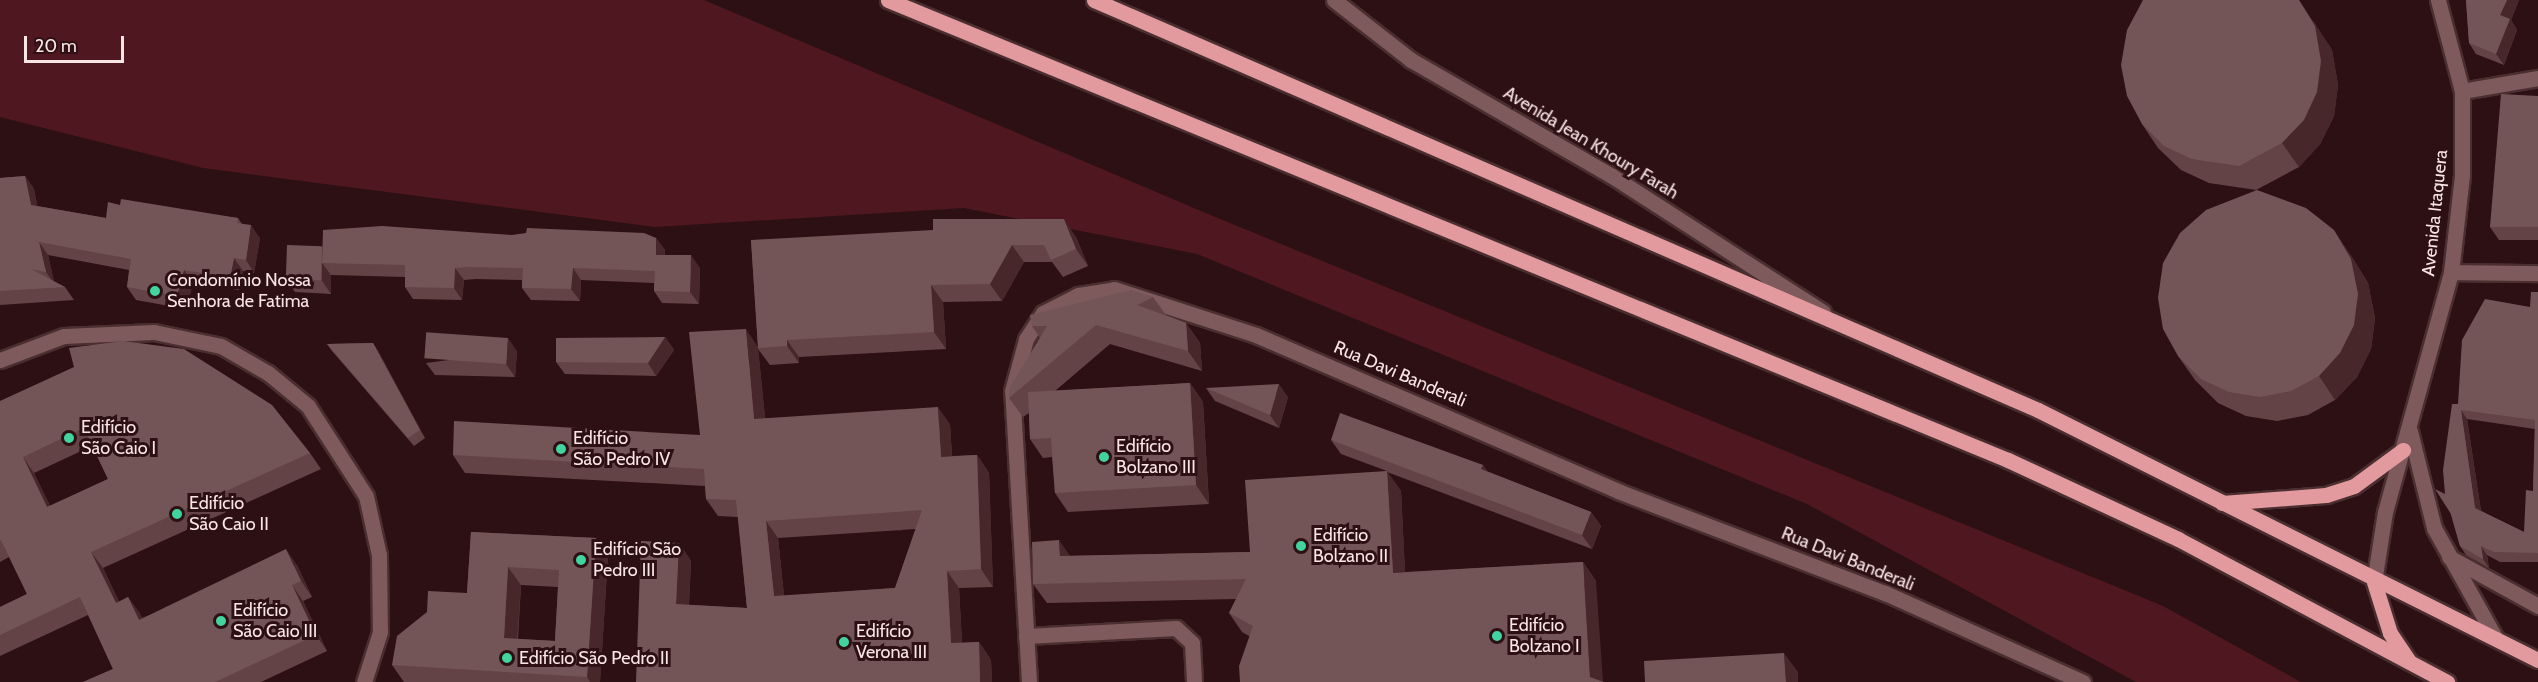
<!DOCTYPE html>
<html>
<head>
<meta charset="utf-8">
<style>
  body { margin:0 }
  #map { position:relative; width:2538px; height:682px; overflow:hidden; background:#2d1013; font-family:Cabin,sans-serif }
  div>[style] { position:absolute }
  .green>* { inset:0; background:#4f171f }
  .roads { filter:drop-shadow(2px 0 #4a2e30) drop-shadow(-2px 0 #4a2e30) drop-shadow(0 2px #4a2e30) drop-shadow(0 -2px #4a2e30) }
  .minor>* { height:15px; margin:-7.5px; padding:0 7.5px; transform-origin:7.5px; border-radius:7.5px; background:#7e5a5c }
  .major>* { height:15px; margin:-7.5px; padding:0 7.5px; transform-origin:7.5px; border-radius:7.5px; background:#e39a9e }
  .wall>* { inset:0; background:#644346 }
  .shaded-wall>* { inset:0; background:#47272a }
  .building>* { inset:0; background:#745557; transform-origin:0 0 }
  .dots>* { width:16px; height:16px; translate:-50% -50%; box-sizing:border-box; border:3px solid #2d1013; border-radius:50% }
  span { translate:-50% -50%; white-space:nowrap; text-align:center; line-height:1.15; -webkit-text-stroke:6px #2d1013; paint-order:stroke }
  .street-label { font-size:18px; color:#fae5e5 }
  .poi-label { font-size:18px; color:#fae5e5 }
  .left { translate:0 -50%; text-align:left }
  .scale { position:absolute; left:24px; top:36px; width:100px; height:27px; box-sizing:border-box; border:3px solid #fae5e5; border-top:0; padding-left:8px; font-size:18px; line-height:21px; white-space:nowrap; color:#fae5e5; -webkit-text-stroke:4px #2d1013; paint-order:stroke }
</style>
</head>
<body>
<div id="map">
  <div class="green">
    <i style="clip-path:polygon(0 0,704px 0,1208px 214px,2163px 606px,2301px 682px,2136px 682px,1807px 504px,1197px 254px,964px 208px,655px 227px,203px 168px,0 117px)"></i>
  </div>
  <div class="roads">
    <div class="minor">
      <i style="left:1334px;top:0;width:98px;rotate:37.9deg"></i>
      <i style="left:1411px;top:60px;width:232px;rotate:30deg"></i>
      <i style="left:1612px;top:176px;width:251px;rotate:32.8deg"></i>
      <i style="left:2462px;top:91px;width:77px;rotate:-9.7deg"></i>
      <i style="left:2451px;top:272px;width:87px;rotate:0.7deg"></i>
      <i style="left:0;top:360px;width:68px;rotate:-20.6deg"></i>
      <i style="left:64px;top:336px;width:90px;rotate:-2.5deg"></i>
      <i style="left:154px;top:332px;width:68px;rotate:11.8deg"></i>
      <i style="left:221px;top:346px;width:54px;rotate:29.9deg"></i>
      <i style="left:268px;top:373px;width:52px;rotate:39.5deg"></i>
      <i style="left:308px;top:406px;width:107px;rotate:57.2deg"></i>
      <i style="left:366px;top:496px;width:60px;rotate:77.6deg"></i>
      <i style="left:379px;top:555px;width:77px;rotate:89.3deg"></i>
      <i style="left:380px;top:632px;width:52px;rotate:107.7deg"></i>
      <i style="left:2410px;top:431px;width:100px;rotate:76.1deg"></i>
      <i style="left:2434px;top:528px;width:125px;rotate:60.8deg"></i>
      <i style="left:2449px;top:557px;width:102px;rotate:28.8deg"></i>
      <i style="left:2374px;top:582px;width:71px;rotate:-81.1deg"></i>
      <i style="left:2385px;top:512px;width:249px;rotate:-74.6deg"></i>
      <i style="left:2451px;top:272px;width:98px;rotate:-83.5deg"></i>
      <i style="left:2462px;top:175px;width:84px;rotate:-90deg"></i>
      <i style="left:2462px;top:91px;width:94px;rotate:-104.8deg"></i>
      <i style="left:1026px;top:636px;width:150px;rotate:-3.1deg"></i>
      <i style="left:1176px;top:628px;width:22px;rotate:43deg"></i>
      <i style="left:1192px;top:643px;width:39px;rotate:87deg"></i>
      <i style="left:1029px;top:682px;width:291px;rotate:-93.3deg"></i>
      <i style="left:1012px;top:391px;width:54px;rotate:-74.9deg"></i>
      <i style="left:1026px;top:339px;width:31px;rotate:-57deg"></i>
      <i style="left:1043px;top:313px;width:39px;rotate:-27deg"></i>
      <i style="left:1078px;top:295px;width:36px;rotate:-9deg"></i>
      <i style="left:1114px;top:289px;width:149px;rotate:17.9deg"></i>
      <i style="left:1256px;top:335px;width:396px;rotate:23.3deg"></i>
      <i style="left:1620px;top:492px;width:284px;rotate:20.9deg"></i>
      <i style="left:1885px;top:593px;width:217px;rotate:24.2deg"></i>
    </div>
    <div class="major">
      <i style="left:888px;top:0;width:1211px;rotate:22.33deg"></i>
      <i style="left:2008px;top:460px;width:187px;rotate:24.9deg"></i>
      <i style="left:2178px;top:539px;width:305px;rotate:28deg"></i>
      <i style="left:1094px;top:0;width:1029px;rotate:23.48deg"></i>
      <i style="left:2038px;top:410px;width:559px;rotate:26.57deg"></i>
      <i style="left:2222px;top:503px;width:104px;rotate:-4.4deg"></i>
      <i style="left:2326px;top:495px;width:29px;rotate:-18deg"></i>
      <i style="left:2354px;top:486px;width:61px;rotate:-36.3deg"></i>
      <i style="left:2374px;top:582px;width:53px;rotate:72.6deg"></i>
      <i style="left:2390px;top:633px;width:34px;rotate:56deg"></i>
    </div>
  </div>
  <div class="wall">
    <i style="clip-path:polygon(2466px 0,2519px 0,2511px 20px,2517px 30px,2504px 65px,2476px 54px,2469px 43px)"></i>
    <i style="clip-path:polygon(2313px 21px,2332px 50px,2338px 85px,2334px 116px,2320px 144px,2299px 167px,2256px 190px,2209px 183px,2181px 170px,2158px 148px,2142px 124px)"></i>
    <i style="clip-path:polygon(2538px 96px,2538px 240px,2499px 240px,2490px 227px)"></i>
    <i style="clip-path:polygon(25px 176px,34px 189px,37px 206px,106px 218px,120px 205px,238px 218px,242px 224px,260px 238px,254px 273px,243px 271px,239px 290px,193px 283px,186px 309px,136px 300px,127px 287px,129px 270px,48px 255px,54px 282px,65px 287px,74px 300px,0 305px,0 178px)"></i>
    <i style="clip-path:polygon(512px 235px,656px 238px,665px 250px,665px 255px,700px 268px,699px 304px,662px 303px,654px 291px,654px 283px,581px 280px,580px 301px,531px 300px,522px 288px,522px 280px,476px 279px,464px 280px,462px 300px,413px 299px,405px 287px,405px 277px,331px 275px,331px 294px,295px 292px,286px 279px,323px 247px)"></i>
    <i style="clip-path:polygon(evenodd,1076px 237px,1088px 266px,1063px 277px,1052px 262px,1024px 262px,1002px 301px,943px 302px,946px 349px,799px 357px,799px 363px,770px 365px,758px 349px,765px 418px,950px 424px,952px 456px,977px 455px,989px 473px,993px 587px,959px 588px,962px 643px,979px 642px,991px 660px,992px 682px,636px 682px,679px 543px,691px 561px,689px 605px,747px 608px,738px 517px,718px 516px,706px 499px,705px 486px,465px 473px,453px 455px,700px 435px,758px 346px,751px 240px,1076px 237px,916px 529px,895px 588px,784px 596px,778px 538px,916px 529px)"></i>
    <i style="clip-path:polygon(2350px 254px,2368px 283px,2375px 318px,2371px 349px,2357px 377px,2335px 400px,2308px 415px,2277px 421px,2246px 416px,2218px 403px,2195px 380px,2178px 356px)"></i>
    <i style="clip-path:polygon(evenodd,2538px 292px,2538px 562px,2500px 562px,2487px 555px,2489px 568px,2466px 555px,2460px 546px,2445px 494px,2458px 404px,2530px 307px,2538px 292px,2467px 419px,2535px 429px,2533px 491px,2524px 532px,2481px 511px,2467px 419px)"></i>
    <i style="clip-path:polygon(1153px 297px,1166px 315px,1186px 323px,1200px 343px,1202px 371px,1110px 344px,1055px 391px,1190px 383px,1203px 402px,1209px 504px,1068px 512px,1055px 493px,1052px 457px,1043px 458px,1030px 439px,1029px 413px,1023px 417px,1009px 398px,1040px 338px,1032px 326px)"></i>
    <i style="clip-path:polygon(665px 337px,674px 350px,656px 376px,565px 374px,556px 362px)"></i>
    <i style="clip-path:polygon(373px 343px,378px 351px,425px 438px,414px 446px,332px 351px,327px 344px)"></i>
    <i style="clip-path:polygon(517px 351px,515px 377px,435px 375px,426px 363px)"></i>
    <i style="clip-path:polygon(1206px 388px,1288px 397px,1279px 428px,1215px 401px)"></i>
    <i style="clip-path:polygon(evenodd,0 401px,310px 453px,321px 469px,103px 568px,119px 602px,128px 597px,142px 618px,297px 565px,312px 597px,303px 601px,327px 651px,261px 682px,83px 682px,113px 669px,88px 615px,0 656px,0 607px,27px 594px,9px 557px,0 562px,0 401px,92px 446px,108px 479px,50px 506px,34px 473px,92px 446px)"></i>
    <i style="clip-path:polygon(1331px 440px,1483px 465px,1488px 472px,1591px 512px,1601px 526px,1592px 549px,1387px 472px,1401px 491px,1405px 572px,1583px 562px,1596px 581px,1249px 636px,1242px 632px,1229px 613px,1236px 599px,1047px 603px,1033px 584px,1070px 556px,1250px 552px,1387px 471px,1341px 454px)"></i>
    <i style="clip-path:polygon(evenodd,471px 532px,596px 538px,608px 556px,600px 682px,404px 682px,392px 665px,467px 593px,471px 532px,521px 585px,558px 587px,555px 641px,518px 639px,521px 585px)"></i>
  </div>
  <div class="shaded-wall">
    <i style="clip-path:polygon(2299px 0,2313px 21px,2332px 50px,2338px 85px,2334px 116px,2320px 144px,2299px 167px,2282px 143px)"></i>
    <i style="clip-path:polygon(2507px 0,2519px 0,2511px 20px,2517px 30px,2504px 65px,2496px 54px,2500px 15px)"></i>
    <i style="clip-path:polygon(25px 176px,34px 189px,40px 218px,31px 205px)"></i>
    <i style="clip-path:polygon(1064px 219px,1076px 237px,1088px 266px,1076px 249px)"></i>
    <i style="clip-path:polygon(251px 225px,260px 238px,254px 273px,246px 260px)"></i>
    <i style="clip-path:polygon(2334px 230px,2350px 254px,2368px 283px,2375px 318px,2371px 349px,2357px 377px,2335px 400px,2319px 376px)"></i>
    <i style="clip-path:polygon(656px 238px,665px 250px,664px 267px,656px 255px)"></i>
    <i style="clip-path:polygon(39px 242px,48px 255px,55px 285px,46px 272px)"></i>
    <i style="clip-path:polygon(1012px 245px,1024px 262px,1002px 301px,990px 284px)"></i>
    <i style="clip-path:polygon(322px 246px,331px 259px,322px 263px,331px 275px,331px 294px,322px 281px)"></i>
    <i style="clip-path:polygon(691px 255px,700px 268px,699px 304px,690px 292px)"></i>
    <i style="clip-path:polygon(234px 258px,243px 271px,239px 290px,230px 278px)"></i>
    <i style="clip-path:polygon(455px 268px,464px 280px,462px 300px,454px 288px)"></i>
    <i style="clip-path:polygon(573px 268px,581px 280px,580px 301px,571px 289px)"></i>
    <i style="clip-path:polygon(184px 270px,193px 283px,186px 309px,177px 296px)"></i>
    <i style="clip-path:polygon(931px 285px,943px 302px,946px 349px,934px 332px)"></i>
    <i style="clip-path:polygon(1186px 323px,1200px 343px,1202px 371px,1188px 351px)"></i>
    <i style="clip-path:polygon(746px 329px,758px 347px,767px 437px,754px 419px)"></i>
    <i style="clip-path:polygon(665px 337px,674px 350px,656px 376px,648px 363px)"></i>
    <i style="clip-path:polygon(508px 338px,517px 351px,515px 377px,506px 364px)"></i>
    <i style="clip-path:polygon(787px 340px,799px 357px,799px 363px,787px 346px)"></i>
    <i style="clip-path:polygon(373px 343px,378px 351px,425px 438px,420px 430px)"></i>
    <i style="clip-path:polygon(1190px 383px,1203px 402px,1209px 504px,1196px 485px)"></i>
    <i style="clip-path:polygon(1279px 384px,1288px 397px,1279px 428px,1270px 415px)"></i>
    <i style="clip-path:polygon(938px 407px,950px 424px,953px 474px,941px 457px)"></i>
    <i style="clip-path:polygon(2461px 410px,2467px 419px,2482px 518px,2475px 508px)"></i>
    <i style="clip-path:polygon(977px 455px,989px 473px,993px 587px,981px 569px)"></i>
    <i style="clip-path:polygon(23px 457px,34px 473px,58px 523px,47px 507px)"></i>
    <i style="clip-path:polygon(1483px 465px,1493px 479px,1481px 469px)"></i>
    <i style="clip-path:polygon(1387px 471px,1401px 491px,1406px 592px,1393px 573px)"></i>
    <i style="clip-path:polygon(1591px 512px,1601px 526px,1592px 549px,1582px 535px)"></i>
    <i style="clip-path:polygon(766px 521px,778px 538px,786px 614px,774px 596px)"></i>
    <i style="clip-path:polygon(596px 538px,608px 556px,600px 682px,590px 682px,587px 677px)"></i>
    <i style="clip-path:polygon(1059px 540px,1073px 560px,1060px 556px)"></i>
    <i style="clip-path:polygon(679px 543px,691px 561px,688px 622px,676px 604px)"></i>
    <i style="clip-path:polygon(2481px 546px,2487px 555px,2489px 568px,2483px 559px)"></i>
    <i style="clip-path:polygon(286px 549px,297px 565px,312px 597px,301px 581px)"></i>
    <i style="clip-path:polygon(91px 552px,103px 568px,128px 619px,116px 603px)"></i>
    <i style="clip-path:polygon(1583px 562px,1596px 581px,1603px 682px,1590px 677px)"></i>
    <i style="clip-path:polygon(508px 567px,521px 585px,516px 656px,504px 638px)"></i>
    <i style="clip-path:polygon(947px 571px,959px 588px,963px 661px,951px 643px)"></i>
    <i style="clip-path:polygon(292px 585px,303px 601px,327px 651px,316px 635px)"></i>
    <i style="clip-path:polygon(128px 597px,140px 613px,150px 636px,139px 620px)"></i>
    <i style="clip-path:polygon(979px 642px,991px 660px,992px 682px,980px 682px)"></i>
    <i style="clip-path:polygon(1784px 653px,1798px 672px,1798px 682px,1786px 682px)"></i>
  </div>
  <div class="building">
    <i style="clip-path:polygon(2143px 0,2299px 0,2315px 26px,2321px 61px,2317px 92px,2304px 120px,2282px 143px,2239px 166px,2192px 159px,2164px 146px,2142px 124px,2127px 96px,2121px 65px,2127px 30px)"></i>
    <i style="clip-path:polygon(2466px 0,2507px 0,2500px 15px,2510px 19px,2496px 54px,2469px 43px)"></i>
    <i style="clip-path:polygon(2501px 94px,2538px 96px,2538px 227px,2490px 227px)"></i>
    <i style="clip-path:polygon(25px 176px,31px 205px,106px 218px,108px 202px,120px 205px,121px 199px,238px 218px,237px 223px,251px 225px,246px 260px,234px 258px,230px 278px,184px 270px,177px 296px,127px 287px,131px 259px,39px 242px,46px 272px,31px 269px,65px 287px,0 291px,0 178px)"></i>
    <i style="clip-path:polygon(2257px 190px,2306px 208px,2334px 230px,2351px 259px,2358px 294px,2354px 325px,2340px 353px,2319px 376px,2291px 391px,2260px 397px,2229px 392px,2201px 379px,2178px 356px,2163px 329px,2158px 298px,2163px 263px,2180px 233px,2206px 210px)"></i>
    <i style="clip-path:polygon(933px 219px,1064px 219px,1076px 249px,1051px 260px,1044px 245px,1012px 245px,990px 284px,931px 285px,934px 332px,787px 340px,787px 346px,758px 348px,751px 240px,933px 230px)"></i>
    <i style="clip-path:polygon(382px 226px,512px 235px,526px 233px,527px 228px,644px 233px,656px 238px,656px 255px,691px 255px,690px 292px,654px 291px,655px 271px,573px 268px,571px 289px,522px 288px,523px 268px,467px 267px,455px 268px,454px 288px,405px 287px,405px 265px,322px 263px,323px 230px)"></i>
    <i style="left:287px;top:245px;width:35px;height:34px;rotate:2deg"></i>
    <i style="clip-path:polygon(1131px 290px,1153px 297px,1137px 305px,1186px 323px,1188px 351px,1096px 325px,1009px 398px,1009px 389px,1047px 326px,1032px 326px,1030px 315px)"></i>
    <i style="clip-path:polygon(evenodd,2531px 292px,2538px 292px,2538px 553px,2494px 552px,2481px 546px,2483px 559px,2460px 546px,2451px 514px,2435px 489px,2445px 494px,2443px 470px,2452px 404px,2458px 404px,2462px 340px,2485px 299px,2530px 307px,2531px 292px,2461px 410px,2535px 420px,2533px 491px,2526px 490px,2524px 532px,2475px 508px,2461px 410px)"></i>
    <i style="clip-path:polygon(evenodd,746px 329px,754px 419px,938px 407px,941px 457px,977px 455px,981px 569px,947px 571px,951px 643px,979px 642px,980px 682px,636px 682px,641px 541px,679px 543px,676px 604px,747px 608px,736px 500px,706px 499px,704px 469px,453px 455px,454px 421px,700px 435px,689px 332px,746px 329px,922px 510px,895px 588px,774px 596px,766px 521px,922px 510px)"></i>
    <i style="clip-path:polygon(665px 337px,648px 363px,556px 362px,556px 338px)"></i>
    <i style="left:508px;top:338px;width:26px;height:82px;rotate:94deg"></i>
    <i style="clip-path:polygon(evenodd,123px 341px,184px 349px,272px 405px,310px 453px,91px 552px,116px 603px,128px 597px,139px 620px,286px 549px,301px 581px,292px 585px,316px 635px,215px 682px,83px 682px,113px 669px,80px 597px,0 635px,0 607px,27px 594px,1px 540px,0 540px,0 401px,74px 367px,69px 348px,123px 341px,84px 428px,108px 479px,47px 507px,23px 457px,84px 428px)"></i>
    <i style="clip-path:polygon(373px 343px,420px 430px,408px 438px,327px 344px)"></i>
    <i style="clip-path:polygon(1190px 383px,1196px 485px,1055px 493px,1051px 438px,1030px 439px,1028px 392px)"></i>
    <i style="clip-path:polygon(1279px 384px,1270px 415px,1206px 388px)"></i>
    <i style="clip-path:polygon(1340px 413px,1483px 465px,1481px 469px,1591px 512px,1582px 535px,1331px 440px)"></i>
    <i style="clip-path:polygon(1387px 471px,1393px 573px,1583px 562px,1590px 677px,1604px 682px,1240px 682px,1239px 666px,1253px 626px,1229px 613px,1246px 579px,1033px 584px,1032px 542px,1059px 540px,1060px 556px,1250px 552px,1245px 480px)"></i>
    <i style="clip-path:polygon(evenodd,471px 532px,596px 538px,587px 677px,392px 665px,397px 636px,427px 612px,428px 591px,467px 593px,471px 532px,508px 567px,559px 570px,555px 641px,504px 638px,508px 567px)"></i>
    <i style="clip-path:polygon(1784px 653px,1786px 682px,1645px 682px,1644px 661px)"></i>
  </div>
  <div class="dots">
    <i style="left:155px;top:291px;background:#41d4a1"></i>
    <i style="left:69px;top:438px;background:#41d4a1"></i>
    <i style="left:561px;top:449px;background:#41d4a1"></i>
    <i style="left:1104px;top:457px;background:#41d4a1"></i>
    <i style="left:177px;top:514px;background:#41d4a1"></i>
    <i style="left:1301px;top:546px;background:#41d4a1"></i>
    <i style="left:581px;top:560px;background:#41d4a1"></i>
    <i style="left:221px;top:621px;background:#41d4a1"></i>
    <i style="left:1497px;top:636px;background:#41d4a1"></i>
    <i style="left:844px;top:642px;background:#41d4a1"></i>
    <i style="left:507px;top:658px;background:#41d4a1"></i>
  </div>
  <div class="street-label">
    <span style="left:1591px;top:143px;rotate:31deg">Avenida Jean Khoury Farah</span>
    <span style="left:2435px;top:213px;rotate:-84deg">Avenida Itaquera</span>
    <span style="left:1400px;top:374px;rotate:23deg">Rua Davi Banderali</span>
    <span style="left:1848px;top:559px;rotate:22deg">Rua Davi Banderali</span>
  </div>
  <div class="poi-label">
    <span class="left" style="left:167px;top:291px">Condomínio Nossa<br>Senhora de Fatima</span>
    <span class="left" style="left:81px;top:438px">Edifício<br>São Caio I</span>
    <span class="left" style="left:573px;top:449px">Edifício<br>São Pedro IV</span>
    <span class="left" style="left:1116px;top:457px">Edifício<br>Bolzano III</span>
    <span class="left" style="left:189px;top:514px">Edifício<br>São Caio II</span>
    <span class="left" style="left:1313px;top:546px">Edifício<br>Bolzano II</span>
    <span class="left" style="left:593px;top:560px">Edifício São<br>Pedro III</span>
    <span class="left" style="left:233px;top:621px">Edifício<br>São Caio III</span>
    <span class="left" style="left:1509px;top:636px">Edifício<br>Bolzano I</span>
    <span class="left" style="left:856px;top:642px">Edifício<br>Verona III</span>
    <span class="left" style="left:519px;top:658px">Edifício São Pedro II</span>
  </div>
  <div class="scale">20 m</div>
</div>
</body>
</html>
